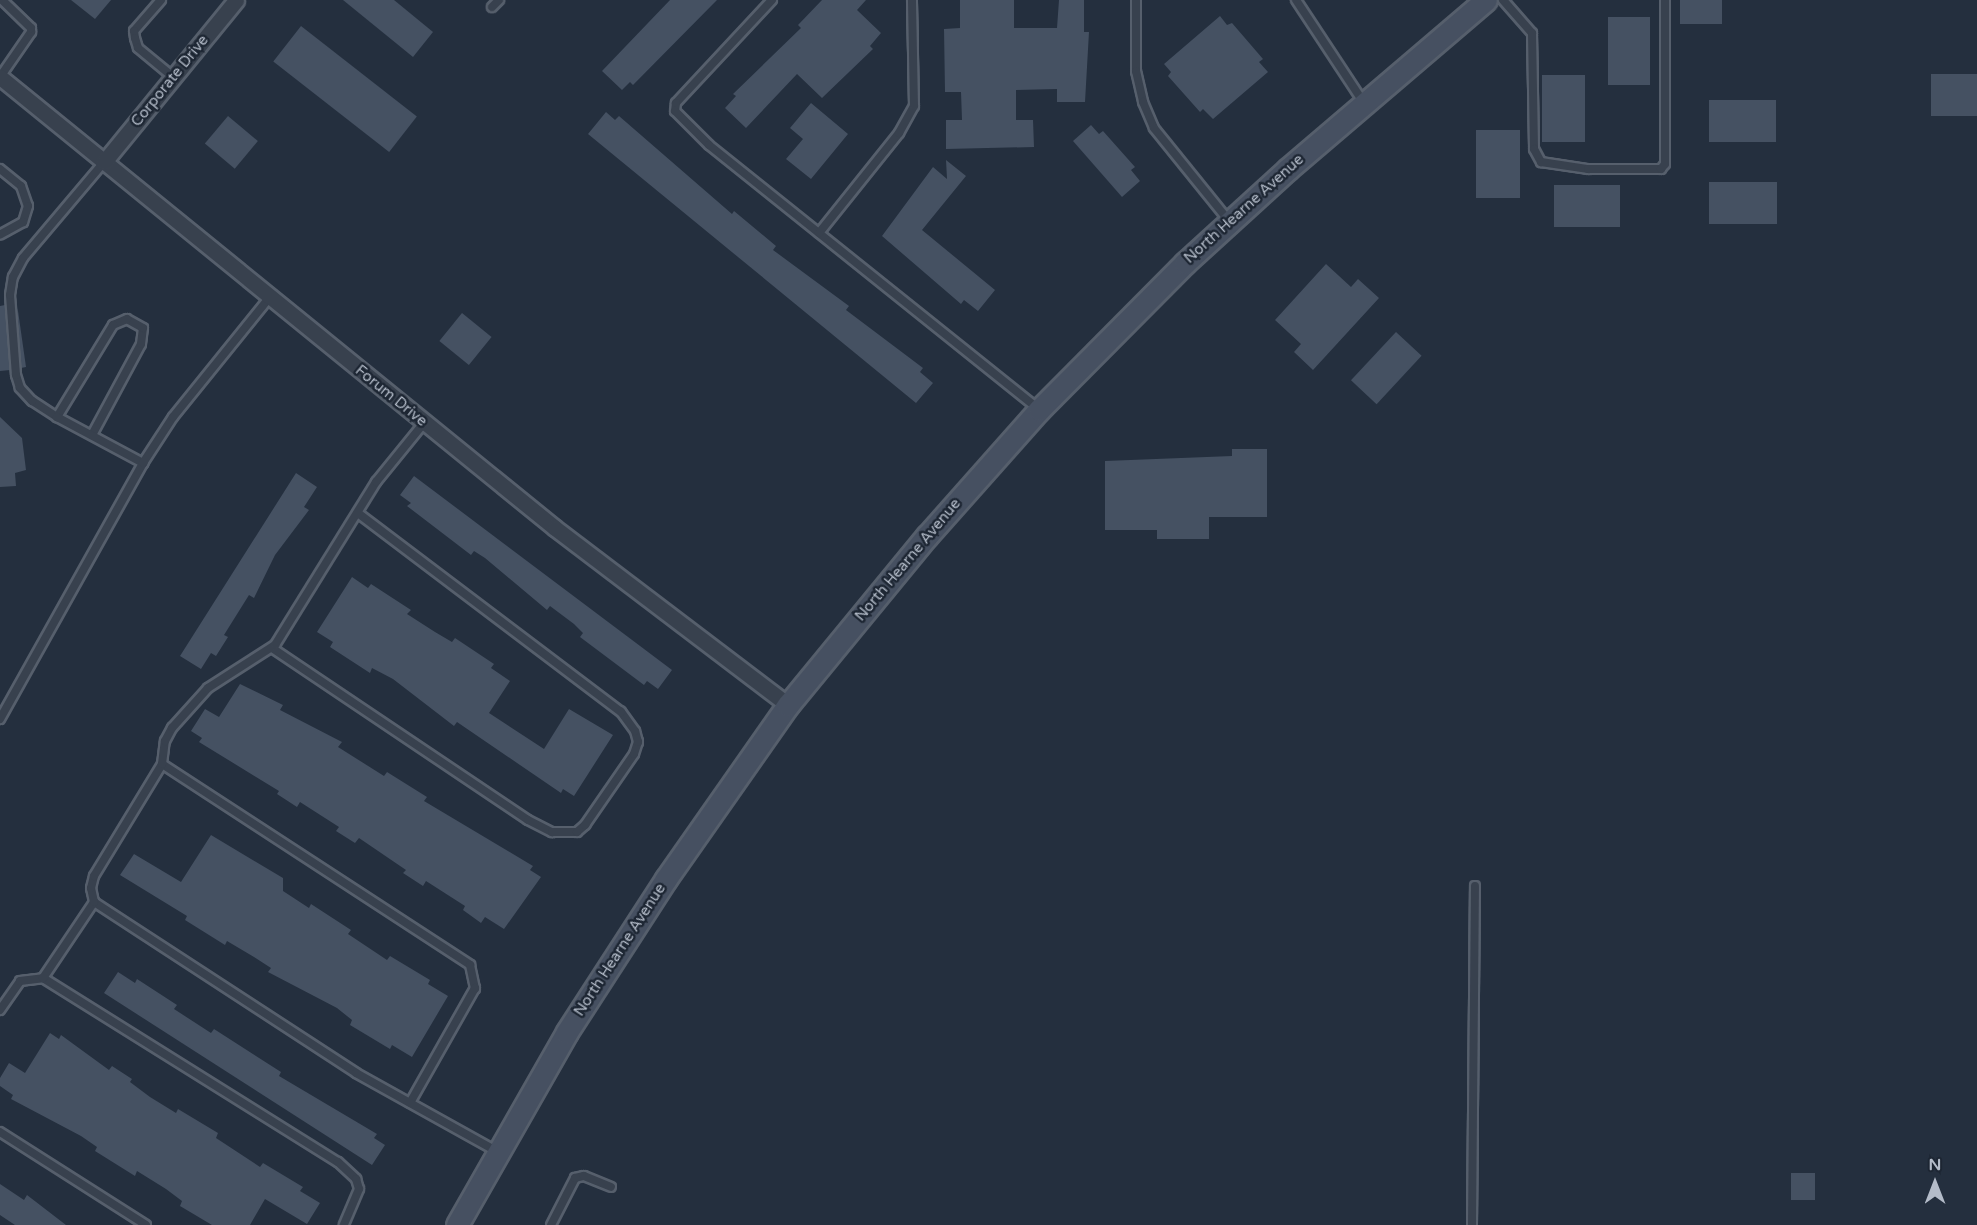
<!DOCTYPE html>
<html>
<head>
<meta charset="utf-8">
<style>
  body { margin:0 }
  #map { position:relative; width:1977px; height:1225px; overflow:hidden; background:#242f3e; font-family:"Varela Round",sans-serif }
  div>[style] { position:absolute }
  .building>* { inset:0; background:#455162; transform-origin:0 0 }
  .roads { filter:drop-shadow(2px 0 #565f6c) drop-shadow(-2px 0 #565f6c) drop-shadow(0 2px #565f6c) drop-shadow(0 -2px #565f6c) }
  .service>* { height:8px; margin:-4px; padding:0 4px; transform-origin:4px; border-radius:4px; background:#38414e }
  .minor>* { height:15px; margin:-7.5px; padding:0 7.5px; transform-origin:7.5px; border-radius:7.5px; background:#38414e }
  .secondary>* { height:21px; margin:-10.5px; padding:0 10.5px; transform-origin:10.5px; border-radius:10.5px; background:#465061 }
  span { translate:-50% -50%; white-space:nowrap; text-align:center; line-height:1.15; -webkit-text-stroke:5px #1d2633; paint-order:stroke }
  .street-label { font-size:15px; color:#b4bcc9 }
  .north { position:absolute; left:1905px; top:1153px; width:60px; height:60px; -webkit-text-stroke:4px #1d2633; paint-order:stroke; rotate:0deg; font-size:16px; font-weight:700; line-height:24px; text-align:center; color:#b4bcc9 }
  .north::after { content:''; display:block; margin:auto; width:21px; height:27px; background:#b4bcc9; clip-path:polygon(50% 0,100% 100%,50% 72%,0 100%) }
</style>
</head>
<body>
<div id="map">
  <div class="building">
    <i style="clip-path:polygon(71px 0,111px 0,95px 19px)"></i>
    <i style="clip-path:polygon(343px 0,394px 0,433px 32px,413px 57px)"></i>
    <i style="clip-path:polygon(670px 0,717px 0,633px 85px,630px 82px,622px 90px,602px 71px)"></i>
    <i style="clip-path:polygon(822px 0,866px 0,857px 10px,881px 33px,870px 46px,873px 49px,822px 98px,797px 74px,746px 128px,725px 108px,736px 96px,733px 94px,801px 28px,798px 25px)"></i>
    <i style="clip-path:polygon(960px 0,1014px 0,1014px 28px,1057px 28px,1059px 0,1084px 0,1084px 32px,1089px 32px,1085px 102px,1057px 102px,1057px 89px,1016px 90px,1016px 120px,1033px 120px,1034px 147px,946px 149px,946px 120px,962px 120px,961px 92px,945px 92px,944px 29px,960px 28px)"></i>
    <i style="left:1680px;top:0;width:42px;height:24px"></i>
    <i style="clip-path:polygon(1220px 16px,1227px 25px,1232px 23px,1263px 59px,1259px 62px,1268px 72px,1213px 119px,1203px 109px,1200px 112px,1168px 76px,1171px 72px,1164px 64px)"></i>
    <i style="left:1608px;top:17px;width:42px;height:68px"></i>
    <i style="left:301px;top:26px;width:147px;height:45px;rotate:38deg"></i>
    <i style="left:1977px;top:74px;width:42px;height:46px;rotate:90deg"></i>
    <i style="left:1542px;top:75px;width:43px;height:67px"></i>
    <i style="left:1709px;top:100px;width:67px;height:42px"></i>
    <i style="clip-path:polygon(811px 103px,848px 134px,811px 179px,786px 159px,803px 139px,790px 128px)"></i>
    <i style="clip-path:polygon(606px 112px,615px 120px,619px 116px,732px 214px,734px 211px,776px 246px,773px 250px,849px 306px,846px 310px,923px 368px,920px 372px,933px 383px,916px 403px,588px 134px)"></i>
    <i style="left:228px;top:116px;width:39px;height:36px;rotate:40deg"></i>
    <i style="clip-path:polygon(1091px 125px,1099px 134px,1103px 131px,1135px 167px,1131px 170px,1140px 181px,1122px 197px,1073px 141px)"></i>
    <i style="left:1476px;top:130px;width:44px;height:68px"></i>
    <i style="clip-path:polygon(946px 160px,966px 176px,922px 230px,995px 290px,978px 311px,964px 300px,961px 304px,882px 236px,933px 167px,947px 179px)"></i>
    <i style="left:1709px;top:182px;width:68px;height:42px"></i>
    <i style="left:1554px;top:185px;width:66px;height:42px"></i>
    <i style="clip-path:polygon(1326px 264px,1351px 287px,1358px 279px,1379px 298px,1313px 370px,1294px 352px,1301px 344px,1275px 320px)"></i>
    <i style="clip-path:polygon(17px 304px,26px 367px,21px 368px)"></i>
    <i style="clip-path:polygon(5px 305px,10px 370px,0 371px,0 306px)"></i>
    <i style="left:462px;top:313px;width:38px;height:36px;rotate:39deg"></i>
    <i style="left:1396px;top:332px;width:35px;height:66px;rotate:43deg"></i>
    <i style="clip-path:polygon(0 417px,22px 438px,26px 470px,15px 473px,16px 486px,0 487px)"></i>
    <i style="clip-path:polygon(1232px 449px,1267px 449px,1267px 517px,1209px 517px,1209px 539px,1157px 539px,1157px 530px,1105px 530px,1105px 461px,1232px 456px)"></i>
    <i style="clip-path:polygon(296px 473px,317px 487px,304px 507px,309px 510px,275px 555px,254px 598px,249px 595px,224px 635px,228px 637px,216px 656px,211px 653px,201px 669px,180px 656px)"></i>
    <i style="clip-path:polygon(414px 476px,672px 670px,658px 689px,647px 681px,644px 685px,580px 637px,583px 633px,574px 624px,550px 606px,547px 610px,485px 558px,474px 551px,471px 555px,407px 506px,411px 503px,400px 495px)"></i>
    <i style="clip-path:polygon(352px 577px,368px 588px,371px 584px,411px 610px,407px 614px,435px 632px,452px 642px,455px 638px,494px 664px,491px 668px,510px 681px,489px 713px,544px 749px,569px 709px,613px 735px,574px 796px,563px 789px,561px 793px,457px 722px,454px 726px,393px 679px,372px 668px,370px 673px,330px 647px,333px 642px,317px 632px)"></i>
    <i style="clip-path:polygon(240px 684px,283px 705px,280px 710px,342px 742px,338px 747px,384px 776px,387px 772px,427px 797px,424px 801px,533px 866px,530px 870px,541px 877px,504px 929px,485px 917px,481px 923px,463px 910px,465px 906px,426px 881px,423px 886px,403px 873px,406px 870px,359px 838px,355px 843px,336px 831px,339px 827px,300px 802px,297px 807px,277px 794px,279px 791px,199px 742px,202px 738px,191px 731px,205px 709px,219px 717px)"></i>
    <i style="clip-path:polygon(211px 835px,283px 878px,283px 891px,309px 908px,311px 904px,351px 930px,348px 934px,387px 960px,390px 956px,430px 980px,428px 984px,448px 996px,412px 1057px,392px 1045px,390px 1049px,350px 1025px,352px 1020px,337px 1008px,268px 972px,271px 968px,254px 957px,227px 941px,225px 945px,185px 920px,187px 916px,120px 875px,134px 854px,181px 882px)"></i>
    <i style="clip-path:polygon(118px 972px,135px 983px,137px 979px,177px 1005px,174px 1009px,211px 1033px,214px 1029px,281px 1072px,279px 1076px,377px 1134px,374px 1138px,385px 1145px,372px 1165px,104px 993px)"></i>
    <i style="clip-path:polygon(50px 1033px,59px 1039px,61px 1035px,109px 1070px,112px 1066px,132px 1079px,130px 1082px,150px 1097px,176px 1113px,178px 1109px,218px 1133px,216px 1138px,260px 1167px,263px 1163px,303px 1187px,300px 1191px,320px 1203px,307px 1224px,265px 1199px,250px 1225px,212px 1225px,180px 1206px,182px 1201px,166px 1189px,137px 1171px,135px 1176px,95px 1151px,97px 1147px,81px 1136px,11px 1099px,13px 1095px,0 1086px,0 1078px,9px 1063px,25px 1073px)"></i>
    <i style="left:1791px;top:1173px;width:24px;height:27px"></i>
    <i style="clip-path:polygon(0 1184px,24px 1200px,27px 1195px,66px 1225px,15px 1225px,0 1215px)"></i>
  </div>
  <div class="roads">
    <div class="service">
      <i style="left:161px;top:0;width:41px;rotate:131.1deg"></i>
      <i style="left:134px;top:31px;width:7px;rotate:82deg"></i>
      <i style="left:135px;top:38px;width:10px;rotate:73deg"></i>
      <i style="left:138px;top:48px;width:45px;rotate:39.6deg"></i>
      <i style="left:772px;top:0;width:141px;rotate:133deg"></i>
      <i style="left:676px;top:103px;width:8px;rotate:97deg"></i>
      <i style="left:675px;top:111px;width:48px;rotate:45deg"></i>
      <i style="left:709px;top:145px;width:422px;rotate:38.7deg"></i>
      <i style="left:1136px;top:0;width:71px;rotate:90deg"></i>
      <i style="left:1136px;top:71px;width:32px;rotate:77deg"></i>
      <i style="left:1143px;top:102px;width:28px;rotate:67deg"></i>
      <i style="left:1154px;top:128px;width:119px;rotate:51.1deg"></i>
      <i style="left:1296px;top:0;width:123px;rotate:56.6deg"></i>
      <i style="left:1503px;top:0;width:44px;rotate:48.7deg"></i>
      <i style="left:1532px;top:33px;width:116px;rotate:89deg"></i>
      <i style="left:1534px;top:149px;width:15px;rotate:62deg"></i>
      <i style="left:1541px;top:162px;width:48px;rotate:8.5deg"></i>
      <i style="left:1588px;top:169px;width:73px"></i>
      <i style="left:1661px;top:169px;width:6px;rotate:-51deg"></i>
      <i style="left:1665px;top:164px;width:164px;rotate:-90deg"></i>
      <i style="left:492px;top:7px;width:10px;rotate:-45deg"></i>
      <i style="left:0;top:77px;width:55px;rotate:-55.4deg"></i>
      <i style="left:31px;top:32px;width:4px;rotate:-90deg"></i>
      <i style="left:31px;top:28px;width:40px;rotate:-136deg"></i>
      <i style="left:0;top:169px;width:27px;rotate:39deg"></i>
      <i style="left:21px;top:186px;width:21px;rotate:71deg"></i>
      <i style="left:28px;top:206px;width:17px;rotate:107deg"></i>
      <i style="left:23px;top:222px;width:26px;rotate:151deg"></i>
      <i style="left:819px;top:233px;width:128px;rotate:-51.3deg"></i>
      <i style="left:899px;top:133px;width:31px;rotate:-61deg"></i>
      <i style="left:914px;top:106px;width:106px;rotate:-91.1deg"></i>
      <i style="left:57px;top:417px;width:30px;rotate:-147deg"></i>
      <i style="left:32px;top:401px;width:18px;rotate:-133deg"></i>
      <i style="left:20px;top:388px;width:14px;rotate:-107deg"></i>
      <i style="left:16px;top:375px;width:80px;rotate:-94.3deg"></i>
      <i style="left:10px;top:295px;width:18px;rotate:-81deg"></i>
      <i style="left:13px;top:277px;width:21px;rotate:-62deg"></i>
      <i style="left:23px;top:258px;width:126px;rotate:-49.8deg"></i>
      <i style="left:92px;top:435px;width:103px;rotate:-61.7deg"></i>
      <i style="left:141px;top:344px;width:16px;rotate:-83deg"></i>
      <i style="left:143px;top:328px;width:18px;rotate:-151deg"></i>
      <i style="left:127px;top:319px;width:15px;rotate:157deg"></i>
      <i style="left:113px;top:325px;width:108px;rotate:121.3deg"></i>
      <i style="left:57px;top:417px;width:98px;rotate:28.1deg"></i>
      <i style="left:272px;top:648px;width:308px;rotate:33.9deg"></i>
      <i style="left:528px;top:820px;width:27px;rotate:27deg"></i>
      <i style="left:552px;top:832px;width:25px"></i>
      <i style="left:577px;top:832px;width:11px;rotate:-41deg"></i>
      <i style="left:585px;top:825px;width:86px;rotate:-55.4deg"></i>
      <i style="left:634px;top:754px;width:13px;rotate:-72deg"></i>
      <i style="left:638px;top:742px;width:11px;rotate:-105deg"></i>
      <i style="left:635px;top:731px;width:24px;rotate:-126deg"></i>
      <i style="left:621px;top:712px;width:330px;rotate:-142.9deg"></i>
      <i style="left:0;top:719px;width:293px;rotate:-60.8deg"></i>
      <i style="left:143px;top:463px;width:55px;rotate:-56.9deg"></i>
      <i style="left:173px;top:417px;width:154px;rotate:-51.1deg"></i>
      <i style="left:162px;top:764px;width:368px;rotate:33.1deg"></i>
      <i style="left:470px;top:965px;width:24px;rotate:78deg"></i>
      <i style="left:475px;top:988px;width:132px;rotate:119.5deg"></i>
      <i style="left:94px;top:902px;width:313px;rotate:33.1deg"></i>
      <i style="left:356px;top:1073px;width:160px;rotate:29.1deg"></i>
      <i style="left:43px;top:978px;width:348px;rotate:32deg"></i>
      <i style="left:338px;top:1162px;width:25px;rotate:43deg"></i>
      <i style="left:356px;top:1179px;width:10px;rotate:73deg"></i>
      <i style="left:359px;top:1189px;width:39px;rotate:113deg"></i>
      <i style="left:0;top:1010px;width:35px;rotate:-55deg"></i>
      <i style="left:20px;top:981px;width:23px;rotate:-7deg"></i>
      <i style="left:43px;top:978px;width:92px;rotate:-56.1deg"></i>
      <i style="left:94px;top:902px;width:14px;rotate:-102deg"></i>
      <i style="left:91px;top:888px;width:12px;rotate:-76deg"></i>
      <i style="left:94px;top:876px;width:131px;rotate:-58.7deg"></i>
      <i style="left:162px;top:764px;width:23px;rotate:-83deg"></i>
      <i style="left:165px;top:741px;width:15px;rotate:-62deg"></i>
      <i style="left:172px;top:728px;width:54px;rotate:-48deg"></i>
      <i style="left:208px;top:688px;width:80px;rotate:-32.7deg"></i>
      <i style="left:275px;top:645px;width:192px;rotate:-58.2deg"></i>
      <i style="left:376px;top:482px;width:76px;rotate:-50.9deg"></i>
      <i style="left:0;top:1132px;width:173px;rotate:32.5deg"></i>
      <i style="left:551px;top:1225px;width:53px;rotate:-62.9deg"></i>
      <i style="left:575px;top:1178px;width:9px;rotate:-13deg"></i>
      <i style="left:584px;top:1176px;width:29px;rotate:22deg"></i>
      <i style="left:1472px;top:1225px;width:339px;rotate:-89.5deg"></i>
    </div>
    <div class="minor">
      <i style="left:0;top:77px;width:715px;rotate:39.1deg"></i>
      <i style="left:555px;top:528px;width:293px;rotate:37.2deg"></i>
      <i style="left:104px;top:162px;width:209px;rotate:-50.8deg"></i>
    </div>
    <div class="secondary">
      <i style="left:457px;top:1225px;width:222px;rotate:-60.3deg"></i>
      <i style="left:567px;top:1032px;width:182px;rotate:-57.1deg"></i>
      <i style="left:666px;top:879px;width:213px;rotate:-55deg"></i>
      <i style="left:788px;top:705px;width:219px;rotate:-50.6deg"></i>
      <i style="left:927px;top:536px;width:169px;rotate:-48.4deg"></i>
      <i style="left:1039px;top:410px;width:207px;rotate:-45.2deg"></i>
      <i style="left:1185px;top:263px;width:139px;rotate:-42.4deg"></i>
      <i style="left:1288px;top:169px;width:260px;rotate:-40.5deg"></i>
    </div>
  </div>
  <div class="street-label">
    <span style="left:170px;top:81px;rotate:-51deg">Corporate Drive</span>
    <span style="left:1244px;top:209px;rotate:-42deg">North Hearne Avenue</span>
    <span style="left:391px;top:396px;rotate:39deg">Forum Drive</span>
    <span style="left:908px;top:560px;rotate:-50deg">North Hearne Avenue</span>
    <span style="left:620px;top:950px;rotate:-57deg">North Hearne Avenue</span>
  </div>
  <div class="north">N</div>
</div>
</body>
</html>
